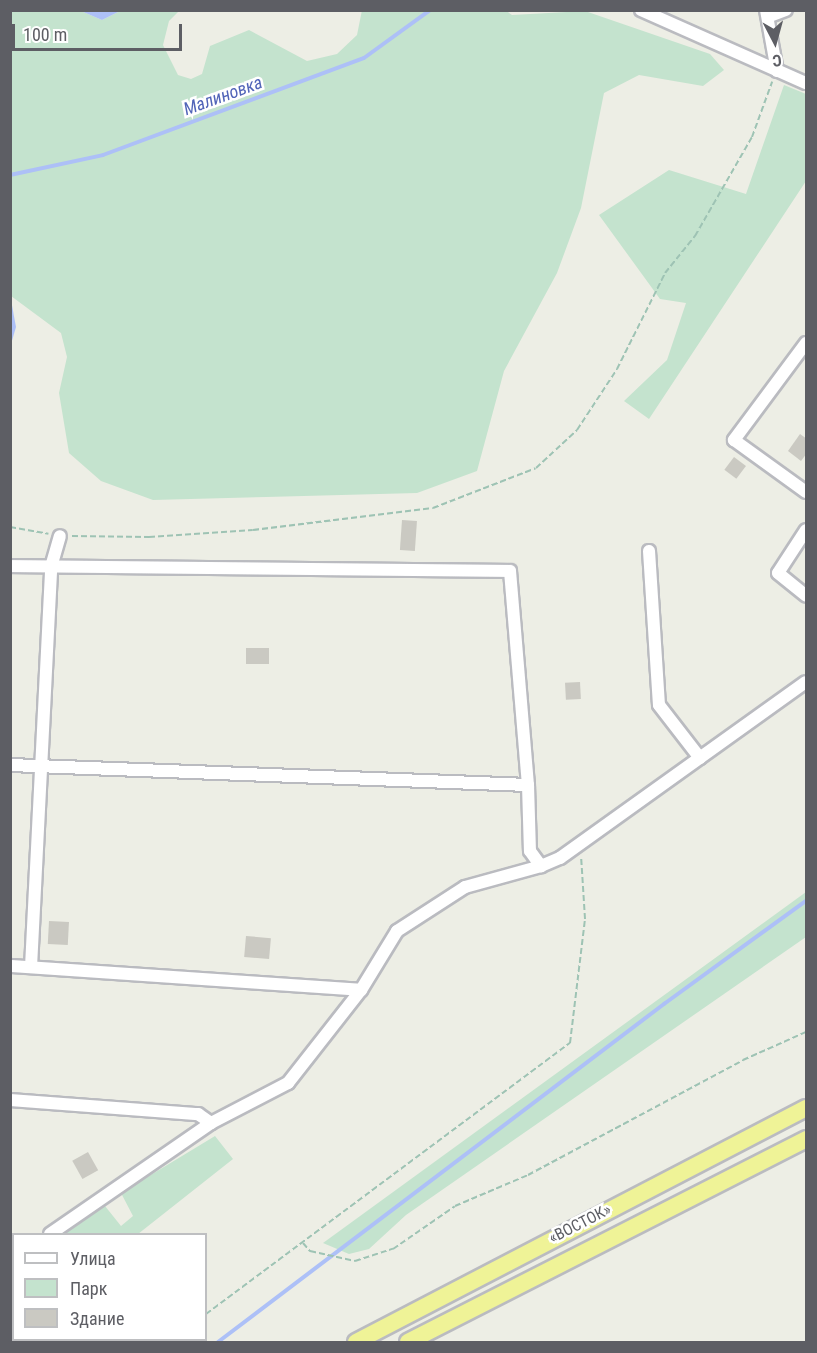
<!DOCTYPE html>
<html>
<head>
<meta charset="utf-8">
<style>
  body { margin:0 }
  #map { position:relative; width:817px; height:1353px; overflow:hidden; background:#edeee5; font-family:"Roboto Condensed",sans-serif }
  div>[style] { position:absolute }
  .green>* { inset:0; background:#c4e3ce; transform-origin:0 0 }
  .water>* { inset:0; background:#adc0f7 }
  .stream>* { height:4px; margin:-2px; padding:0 2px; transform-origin:2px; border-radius:2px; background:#adc0f7 }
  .building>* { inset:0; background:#cac9c2; transform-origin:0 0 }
  .path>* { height:2px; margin-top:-1px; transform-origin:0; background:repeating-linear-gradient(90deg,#9ec3b4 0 6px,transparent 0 9px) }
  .roads { filter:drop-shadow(2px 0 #babbc0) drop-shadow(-2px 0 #babbc0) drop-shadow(0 2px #babbc0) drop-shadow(0 -2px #babbc0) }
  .minor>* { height:12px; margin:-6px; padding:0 6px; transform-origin:6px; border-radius:6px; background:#fff }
  .highway>* { height:16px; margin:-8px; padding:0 8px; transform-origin:8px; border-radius:8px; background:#eff397 }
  span { translate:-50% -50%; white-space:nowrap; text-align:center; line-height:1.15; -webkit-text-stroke:5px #fff; paint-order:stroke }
  .street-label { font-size:16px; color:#5d5e64 }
  .water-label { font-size:18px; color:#5164b8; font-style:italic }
  .frame { position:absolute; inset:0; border:12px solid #5d5e64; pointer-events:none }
  .legend { position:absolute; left:12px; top:1233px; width:195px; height:108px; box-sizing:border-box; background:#fff; border:2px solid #bebfc1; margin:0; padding:8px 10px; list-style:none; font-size:18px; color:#5d5e64 }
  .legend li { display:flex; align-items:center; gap:12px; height:30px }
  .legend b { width:30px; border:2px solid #bebfc1 }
  .north { position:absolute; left:745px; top:12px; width:60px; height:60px; -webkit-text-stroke:4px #fff; paint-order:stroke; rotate:174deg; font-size:16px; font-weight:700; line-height:24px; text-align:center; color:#5d5e64 }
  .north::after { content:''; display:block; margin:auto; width:21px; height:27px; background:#5d5e64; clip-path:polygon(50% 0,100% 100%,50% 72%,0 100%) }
  .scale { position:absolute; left:12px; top:24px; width:170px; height:27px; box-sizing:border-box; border:3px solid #5d5e64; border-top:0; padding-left:8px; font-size:18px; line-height:21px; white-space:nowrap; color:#5d5e64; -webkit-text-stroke:4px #fff; paint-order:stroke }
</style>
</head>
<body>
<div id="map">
  <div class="green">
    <i style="clip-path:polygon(362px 10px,505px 10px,512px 15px,585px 11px,710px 54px,724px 70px,703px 86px,639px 75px,604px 93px,581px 208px,557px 273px,504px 371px,477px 471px,417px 493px,266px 497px,153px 500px,101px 481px,69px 453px,59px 393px,67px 357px,61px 333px,11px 296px,10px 11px,81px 11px,102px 20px,120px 11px,179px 11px,169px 21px,163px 45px,178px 75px,191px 79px,202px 74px,210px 46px,249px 30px,307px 61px,337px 54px,357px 35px)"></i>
    <i style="clip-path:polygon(784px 85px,806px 94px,806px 181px,649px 419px,624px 401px,667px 360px,686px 303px,660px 299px,599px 215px,669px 170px,746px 194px)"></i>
    <i style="clip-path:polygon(806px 892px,806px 937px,406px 1215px,369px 1249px,349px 1254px,323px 1243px)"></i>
    <i style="clip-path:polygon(215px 1136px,233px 1159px,138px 1234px,62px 1234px,105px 1206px,121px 1226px,133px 1216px,121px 1193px)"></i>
    <i style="left:13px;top:1266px;width:67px;height:4px;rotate:89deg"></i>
  </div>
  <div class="water">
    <i style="clip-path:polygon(81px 11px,120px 11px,102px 20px)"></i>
    <i style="clip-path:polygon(11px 300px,16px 327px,11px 344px)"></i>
  </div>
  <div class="stream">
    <i style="left:10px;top:175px;width:95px;rotate:-12.1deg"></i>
    <i style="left:103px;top:155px;width:278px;rotate:-20.4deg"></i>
    <i style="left:364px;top:58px;width:82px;rotate:-36deg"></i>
    <i style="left:218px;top:1342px;width:560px;rotate:-37.16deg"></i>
    <i style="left:664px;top:1004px;width:175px;rotate:-36deg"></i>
  </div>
  <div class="building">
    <i style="clip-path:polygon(800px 434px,807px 439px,807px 453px,801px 461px,788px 451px)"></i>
    <i style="left:734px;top:457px;width:15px;height:16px;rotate:37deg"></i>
    <i style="left:402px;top:520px;width:15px;height:30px;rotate:4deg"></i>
    <i style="left:246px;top:648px;width:23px;height:16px"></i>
    <i style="left:580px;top:682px;width:17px;height:15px;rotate:87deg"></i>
    <i style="left:49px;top:921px;width:20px;height:23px;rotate:3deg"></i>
    <i style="left:246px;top:936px;width:25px;height:21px;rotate:5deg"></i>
    <i style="left:88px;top:1152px;width:21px;height:18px;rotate:61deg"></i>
  </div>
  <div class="path">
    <i style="left:10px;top:527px;width:39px;rotate:10deg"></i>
    <i style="left:72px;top:536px;width:77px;rotate:0.7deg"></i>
    <i style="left:149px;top:537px;width:104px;rotate:-3.9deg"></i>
    <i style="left:253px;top:530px;width:181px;rotate:-7deg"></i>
    <i style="left:433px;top:508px;width:110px;rotate:-21.2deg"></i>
    <i style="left:536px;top:468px;width:56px;rotate:-42.8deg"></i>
    <i style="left:577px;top:430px;width:73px;rotate:-56.7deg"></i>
    <i style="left:617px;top:369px;width:107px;rotate:-63.4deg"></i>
    <i style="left:665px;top:273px;width:48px;rotate:-51deg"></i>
    <i style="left:695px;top:236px;width:114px;rotate:-60.1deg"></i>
    <i style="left:752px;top:137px;width:59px;rotate:-70deg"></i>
    <i style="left:303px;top:1243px;width:11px;rotate:49deg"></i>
    <i style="left:310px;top:1251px;width:46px;rotate:12.5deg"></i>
    <i style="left:355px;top:1261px;width:40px;rotate:-18deg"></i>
    <i style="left:393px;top:1249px;width:75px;rotate:-34.7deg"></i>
    <i style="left:455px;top:1206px;width:79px;rotate:-23deg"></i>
    <i style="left:528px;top:1175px;width:244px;rotate:-28.1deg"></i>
    <i style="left:743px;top:1060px;width:69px;rotate:-24deg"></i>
    <i style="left:206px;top:1314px;width:454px;rotate:-36.7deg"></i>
    <i style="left:570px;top:1043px;width:125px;rotate:-83.1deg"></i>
    <i style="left:585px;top:919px;width:63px;rotate:-93.6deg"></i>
    <i style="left:165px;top:1342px;width:4px;rotate:-27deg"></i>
  </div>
  <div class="roads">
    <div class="minor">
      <i style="left:641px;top:10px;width:180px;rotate:23.9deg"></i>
      <i style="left:766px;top:10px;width:62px;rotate:79.8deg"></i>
      <i style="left:770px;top:16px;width:17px;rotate:-21deg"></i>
      <i style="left:806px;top:343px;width:121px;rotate:126.6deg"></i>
      <i style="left:734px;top:440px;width:89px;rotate:35.8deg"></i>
      <i style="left:806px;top:530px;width:51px;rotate:123.1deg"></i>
      <i style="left:778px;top:573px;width:36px;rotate:39deg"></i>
      <i style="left:649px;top:551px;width:154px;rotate:86.3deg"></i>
      <i style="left:659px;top:705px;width:67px;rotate:52.3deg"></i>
      <i style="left:10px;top:566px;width:500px;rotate:0.57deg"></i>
      <i style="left:510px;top:571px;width:215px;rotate:85.2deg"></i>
      <i style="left:10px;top:765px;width:518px;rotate:2.21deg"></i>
      <i style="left:528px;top:785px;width:66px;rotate:88.3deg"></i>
      <i style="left:530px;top:851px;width:19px;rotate:54deg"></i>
      <i style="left:541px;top:866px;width:21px;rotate:-23deg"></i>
      <i style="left:560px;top:858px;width:302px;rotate:-35.6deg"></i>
      <i style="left:10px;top:966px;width:352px;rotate:3.9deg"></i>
      <i style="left:31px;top:967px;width:400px;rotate:-87.1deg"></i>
      <i style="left:51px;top:567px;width:32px;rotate:-74deg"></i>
      <i style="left:10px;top:1100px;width:189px;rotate:4.3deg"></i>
      <i style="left:198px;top:1114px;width:16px;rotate:35deg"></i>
      <i style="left:50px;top:1234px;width:196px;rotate:-34.6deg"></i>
      <i style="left:211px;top:1123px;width:87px;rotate:-27.5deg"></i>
      <i style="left:288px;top:1083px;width:118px;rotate:-51.9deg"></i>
      <i style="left:361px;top:990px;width:69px;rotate:-58.6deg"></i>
      <i style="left:397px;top:931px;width:81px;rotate:-32.9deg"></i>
      <i style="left:465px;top:887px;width:79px;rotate:-15.4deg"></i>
      <i style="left:10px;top:1260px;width:4px;rotate:-27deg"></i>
    </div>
    <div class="highway">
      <i style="left:356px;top:1342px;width:507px;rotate:-27.47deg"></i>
      <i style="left:408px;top:1342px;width:447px;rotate:-27deg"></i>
    </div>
  </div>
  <div class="street-label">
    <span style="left:580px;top:1224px;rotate:-27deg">«ВОСТОК»</span>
  </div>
  <div class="water-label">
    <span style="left:223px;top:96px;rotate:-20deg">Малиновка</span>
  </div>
  <div class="frame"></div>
  <ul class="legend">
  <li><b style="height:8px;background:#fff"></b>Улица</li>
  <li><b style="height:16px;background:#c4e3ce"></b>Парк</li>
  <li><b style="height:16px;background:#cac9c2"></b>Здание</li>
  </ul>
  <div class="north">С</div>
  <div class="scale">100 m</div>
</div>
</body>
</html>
